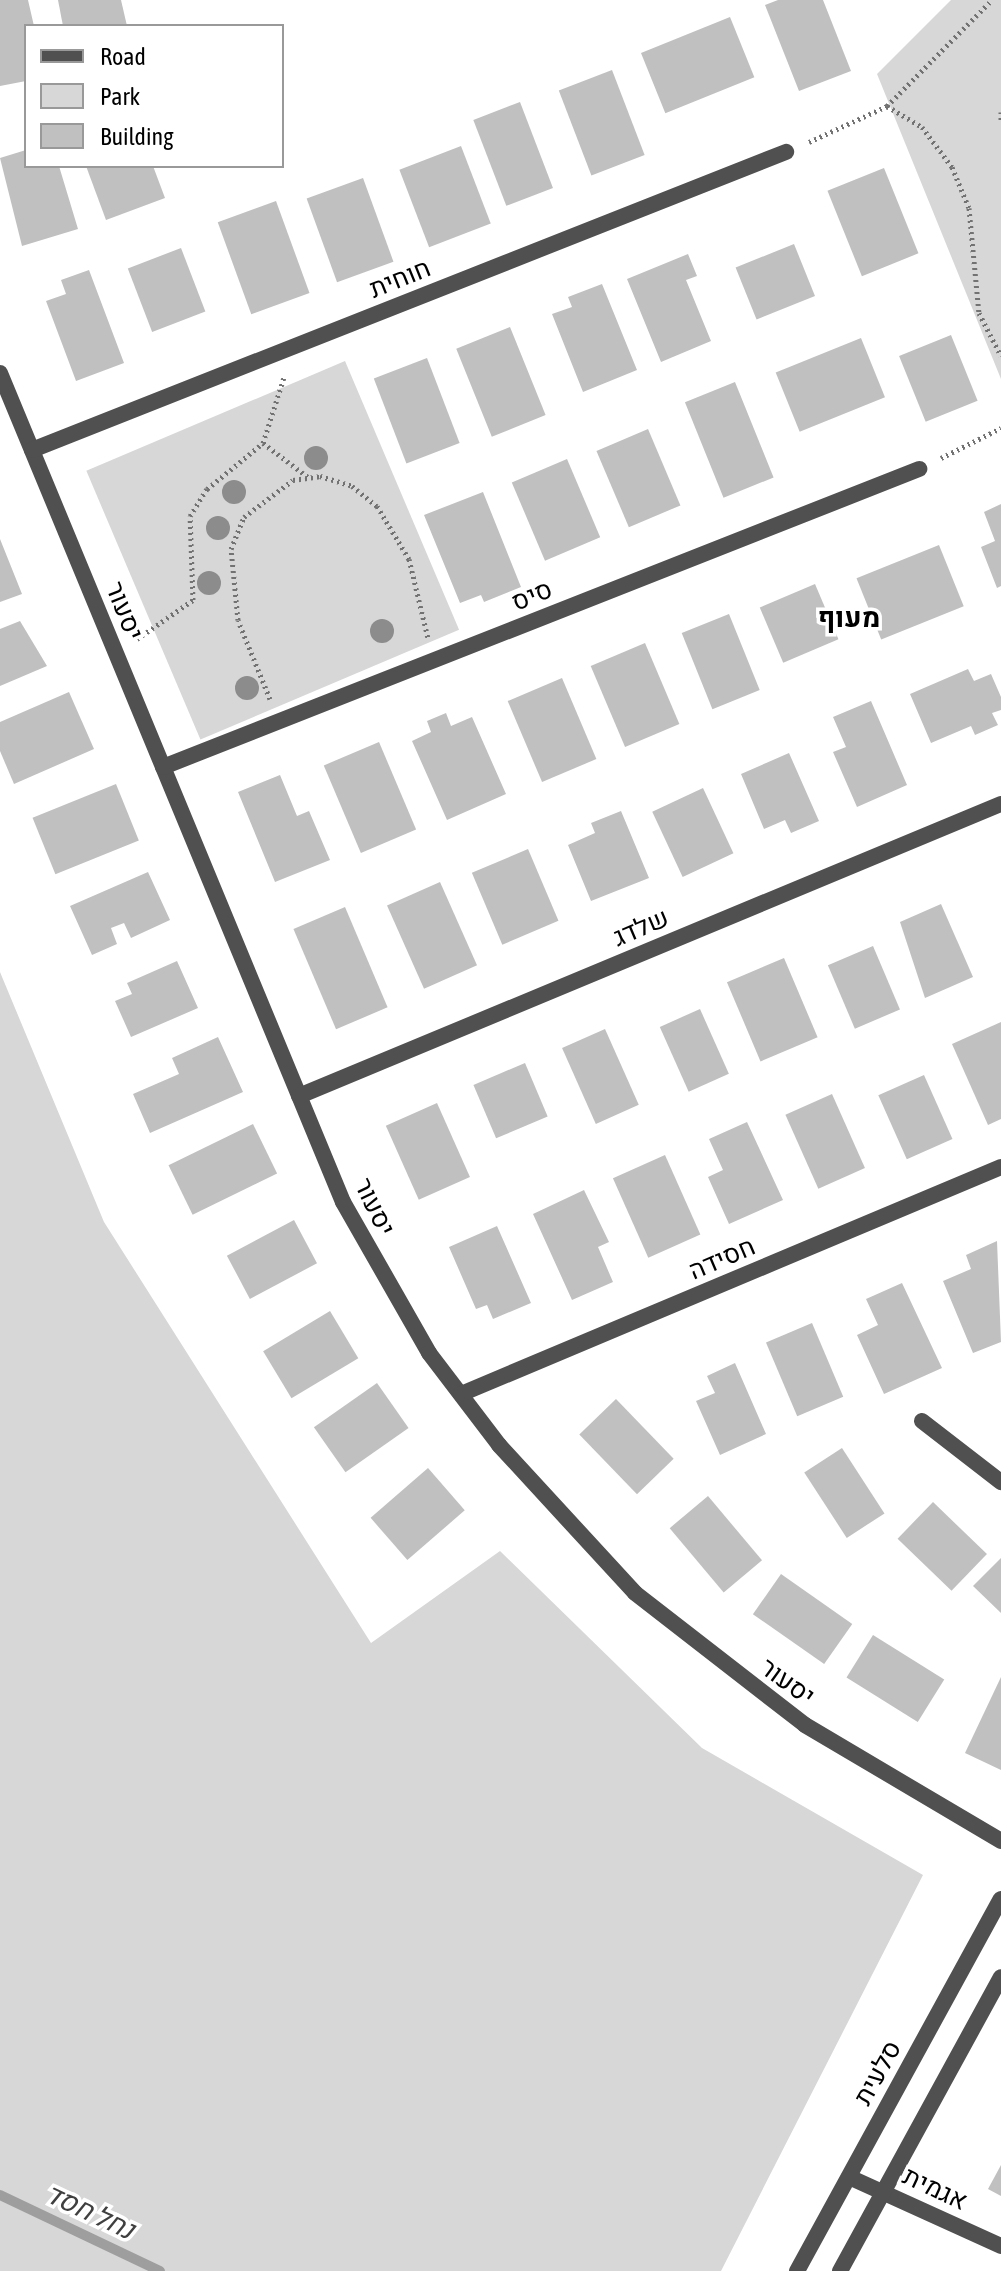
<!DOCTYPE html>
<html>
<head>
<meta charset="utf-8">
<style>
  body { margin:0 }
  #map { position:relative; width:1001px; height:2271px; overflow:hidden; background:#fff; font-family:"Asap Condensed",Heebo,sans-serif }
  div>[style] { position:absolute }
  .green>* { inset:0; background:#d7d7d7; transform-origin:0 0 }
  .stream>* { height:10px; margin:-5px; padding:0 5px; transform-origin:5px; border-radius:5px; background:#9e9e9e }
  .building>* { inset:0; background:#c0c0c0; transform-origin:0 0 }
  .path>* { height:5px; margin-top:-2.5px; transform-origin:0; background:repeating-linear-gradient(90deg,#727272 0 2px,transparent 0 6px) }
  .minor>* { height:16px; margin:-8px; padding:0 8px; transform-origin:8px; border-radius:8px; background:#505050 }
  .tertiary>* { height:16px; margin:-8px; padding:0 8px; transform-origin:8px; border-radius:8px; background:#505050 }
  .trees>* { width:24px; height:24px; margin:-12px; border-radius:50%; background:#8c8c8c }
  span { translate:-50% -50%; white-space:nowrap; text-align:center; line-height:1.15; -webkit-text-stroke:7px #fff; paint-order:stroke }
  .street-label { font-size:26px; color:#000 }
  .neighbourhood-label { font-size:28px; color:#000; font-weight:700 }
  .water-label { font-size:28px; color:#3f3f3f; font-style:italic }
  .legend { position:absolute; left:24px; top:24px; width:260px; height:144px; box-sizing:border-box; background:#fff; border:2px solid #999; margin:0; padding:10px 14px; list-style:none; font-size:24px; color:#000 }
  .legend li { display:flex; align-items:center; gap:16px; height:40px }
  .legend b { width:40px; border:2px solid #999 }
</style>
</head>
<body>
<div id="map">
  <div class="green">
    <i style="clip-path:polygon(951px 0,1001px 0,1001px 379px,877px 74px)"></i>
    <i style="left:345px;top:361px;width:292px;height:281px;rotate:67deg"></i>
    <i style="clip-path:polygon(0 972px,104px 1222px,371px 1643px,500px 1551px,702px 1748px,923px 1875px,721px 2271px,0 2271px)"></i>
  </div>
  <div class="stream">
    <i style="left:0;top:2195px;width:177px;rotate:25.4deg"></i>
  </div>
  <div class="building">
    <i style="clip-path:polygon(0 0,28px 0,34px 26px,26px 26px,26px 81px,0 86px)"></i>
    <i style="clip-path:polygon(58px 0,121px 0,127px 26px,63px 26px)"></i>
    <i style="clip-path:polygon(778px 0,823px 0,851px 71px,799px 91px,765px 5px)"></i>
    <i style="left:730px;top:17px;width:65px;height:96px;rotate:68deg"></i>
    <i style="left:612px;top:70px;width:91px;height:57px;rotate:69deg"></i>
    <i style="left:520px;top:102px;width:92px;height:50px;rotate:69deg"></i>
    <i style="left:461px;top:146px;width:83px;height:66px;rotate:69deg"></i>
    <i style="clip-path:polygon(26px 150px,26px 166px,59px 166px,78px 229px,22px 246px,0 158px)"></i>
    <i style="clip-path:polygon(86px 166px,153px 166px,165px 198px,106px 220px)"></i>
    <i style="left:884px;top:168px;width:92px;height:61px;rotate:68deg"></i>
    <i style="left:363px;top:178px;width:89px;height:60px;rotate:70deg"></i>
    <i style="left:276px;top:201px;width:98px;height:62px;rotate:70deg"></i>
    <i style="left:794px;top:244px;width:56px;height:63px;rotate:68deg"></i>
    <i style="left:181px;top:248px;width:68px;height:57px;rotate:69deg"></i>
    <i style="clip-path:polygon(688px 254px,697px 276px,686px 280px,711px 341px,661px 362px,627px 279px)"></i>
    <i style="clip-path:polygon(89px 270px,124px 363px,76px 381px,46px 301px,66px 294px,61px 280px)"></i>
    <i style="clip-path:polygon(602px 284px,637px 370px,583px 392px,552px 314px,572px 307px,568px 297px)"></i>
    <i style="left:510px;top:327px;width:95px;height:58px;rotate:68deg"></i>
    <i style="left:951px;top:335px;width:71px;height:56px;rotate:68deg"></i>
    <i style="left:861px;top:338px;width:64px;height:92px;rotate:68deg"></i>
    <i style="left:427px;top:358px;width:91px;height:57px;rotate:69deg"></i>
    <i style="left:735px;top:382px;width:103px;height:54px;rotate:68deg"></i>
    <i style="left:648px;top:429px;width:83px;height:56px;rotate:67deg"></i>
    <i style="left:567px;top:459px;width:85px;height:60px;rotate:67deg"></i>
    <i style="clip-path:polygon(483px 492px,521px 587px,484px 602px,481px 595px,460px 603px,424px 515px)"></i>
    <i style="clip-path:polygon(1001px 504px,1001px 586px,997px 588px,981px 547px,995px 541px,984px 512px)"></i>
    <i style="clip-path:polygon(0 539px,22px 594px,0 602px)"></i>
    <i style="left:939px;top:545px;width:66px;height:89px;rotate:68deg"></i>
    <i style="left:815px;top:584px;width:60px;height:60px;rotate:67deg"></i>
    <i style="left:729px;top:614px;width:82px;height:51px;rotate:68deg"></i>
    <i style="clip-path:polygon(20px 621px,47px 666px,0 686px,0 629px)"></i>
    <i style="left:645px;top:643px;width:88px;height:59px;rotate:67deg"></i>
    <i style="clip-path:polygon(968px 669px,974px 681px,991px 674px,1001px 697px,1001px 710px,992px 713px,998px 725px,975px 735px,971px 726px,931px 743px,910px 694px)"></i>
    <i style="left:562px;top:678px;width:88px;height:59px;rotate:67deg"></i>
    <i style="clip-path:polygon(69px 692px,94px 749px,14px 784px,0 751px,0 722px)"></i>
    <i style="clip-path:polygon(871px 701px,907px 785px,857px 807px,833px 752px,846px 747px,833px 717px)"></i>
    <i style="clip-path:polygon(446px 713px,451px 726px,472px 717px,506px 794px,447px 820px,412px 741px,431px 732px,427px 721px)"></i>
    <i style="left:379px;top:742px;width:95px;height:60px;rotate:67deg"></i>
    <i style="clip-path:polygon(789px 753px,819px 821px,791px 833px,785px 820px,764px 829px,741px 774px)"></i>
    <i style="clip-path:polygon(280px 775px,297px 816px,309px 811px,330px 860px,275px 882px,238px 792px)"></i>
    <i style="left:116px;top:784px;width:61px;height:90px;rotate:68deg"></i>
    <i style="left:703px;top:788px;width:72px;height:56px;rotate:65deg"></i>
    <i style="clip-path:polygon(621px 811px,649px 878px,591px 901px,568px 845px,595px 833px,591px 823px)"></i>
    <i style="left:528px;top:849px;width:78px;height:61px;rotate:67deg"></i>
    <i style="clip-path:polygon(148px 872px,170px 920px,131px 938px,124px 923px,111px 928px,117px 944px,92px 955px,70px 906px)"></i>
    <i style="left:440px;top:882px;width:91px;height:58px;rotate:66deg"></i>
    <i style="clip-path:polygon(941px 904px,973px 977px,925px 998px,900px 922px)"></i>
    <i style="left:345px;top:907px;width:109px;height:56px;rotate:67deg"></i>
    <i style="left:873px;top:946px;width:69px;height:49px;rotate:67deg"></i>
    <i style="left:784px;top:958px;width:86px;height:62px;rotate:67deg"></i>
    <i style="clip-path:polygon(177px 961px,198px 1008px,131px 1037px,115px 1001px,132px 994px,127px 983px)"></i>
    <i style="left:700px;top:1009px;width:71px;height:44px;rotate:66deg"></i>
    <i style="clip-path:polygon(1001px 1022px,1001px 1119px,988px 1125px,952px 1044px)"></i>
    <i style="left:605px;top:1029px;width:83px;height:47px;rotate:66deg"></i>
    <i style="clip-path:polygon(218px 1037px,243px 1092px,150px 1133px,133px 1094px,179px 1074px,172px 1058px)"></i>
    <i style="left:525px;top:1063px;width:58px;height:56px;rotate:67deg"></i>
    <i style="left:924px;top:1075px;width:70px;height:50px;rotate:66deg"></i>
    <i style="left:832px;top:1094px;width:81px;height:51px;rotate:66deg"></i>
    <i style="left:437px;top:1103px;width:81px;height:56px;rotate:66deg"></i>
    <i style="clip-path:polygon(747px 1122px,783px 1200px,729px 1224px,708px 1177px,723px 1170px,709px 1139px)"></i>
    <i style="left:253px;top:1124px;width:55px;height:94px;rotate:64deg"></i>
    <i style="left:665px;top:1155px;width:87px;height:57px;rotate:66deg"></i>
    <i style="clip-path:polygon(584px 1190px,609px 1242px,598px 1247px,613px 1282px,572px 1300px,533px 1214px)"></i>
    <i style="left:294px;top:1220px;width:49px;height:76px;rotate:62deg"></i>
    <i style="clip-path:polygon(497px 1226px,531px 1303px,493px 1319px,487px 1305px,476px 1309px,449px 1247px)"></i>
    <i style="clip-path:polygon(997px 1241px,1001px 1342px,973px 1353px,943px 1281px,971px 1269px,966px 1255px)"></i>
    <i style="clip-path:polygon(902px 1283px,942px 1368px,884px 1394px,857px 1335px,878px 1325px,866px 1299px)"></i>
    <i style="left:330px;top:1311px;width:55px;height:78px;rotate:59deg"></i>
    <i style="left:812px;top:1323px;width:80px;height:50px;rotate:67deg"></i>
    <i style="clip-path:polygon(735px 1363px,766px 1434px,720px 1455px,696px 1401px,715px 1393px,707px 1376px)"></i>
    <i style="left:377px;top:1383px;width:55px;height:77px;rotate:55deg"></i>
    <i style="left:616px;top:1399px;width:83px;height:51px;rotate:46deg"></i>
    <i style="left:842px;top:1448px;width:78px;height:45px;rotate:57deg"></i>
    <i style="left:428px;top:1468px;width:56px;height:76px;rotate:49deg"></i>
    <i style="left:708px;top:1496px;width:84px;height:50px;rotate:50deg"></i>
    <i style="left:933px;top:1502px;width:75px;height:51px;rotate:44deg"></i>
    <i style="clip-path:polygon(1001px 1558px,1001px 1613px,973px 1586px)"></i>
    <i style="left:781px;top:1574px;width:87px;height:49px;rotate:35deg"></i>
    <i style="left:873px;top:1635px;width:84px;height:50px;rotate:32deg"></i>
    <i style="clip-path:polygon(1001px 1677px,1001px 1770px,965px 1753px)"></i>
    <i style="clip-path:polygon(1001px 2165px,1001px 2196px,988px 2189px)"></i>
  </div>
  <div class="path">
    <i style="left:887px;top:106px;width:41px;rotate:31deg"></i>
    <i style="left:922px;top:127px;width:50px;rotate:53.1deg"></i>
    <i style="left:952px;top:167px;width:44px;rotate:67.5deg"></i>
    <i style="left:969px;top:208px;width:105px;rotate:84.6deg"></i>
    <i style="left:979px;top:313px;width:48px;rotate:62.9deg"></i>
    <i style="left:1001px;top:112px;width:8px;rotate:90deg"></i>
    <i style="left:809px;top:142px;width:86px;rotate:-24.8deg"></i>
    <i style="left:887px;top:106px;width:149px;rotate:-45.3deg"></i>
    <i style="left:263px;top:443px;width:56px;rotate:37.1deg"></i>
    <i style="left:941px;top:458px;width:67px;rotate:-26.6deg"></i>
    <i style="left:137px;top:639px;width:68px;rotate:-34.9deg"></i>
    <i style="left:193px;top:600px;width:84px;rotate:-92deg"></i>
    <i style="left:190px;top:516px;width:32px;rotate:-58deg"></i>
    <i style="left:207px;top:489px;width:72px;rotate:-39.4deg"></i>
    <i style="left:263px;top:443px;width:69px;rotate:-72.3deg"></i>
    <i style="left:270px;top:699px;width:85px;rotate:-112.1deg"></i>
    <i style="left:238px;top:620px;width:71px;rotate:-95.6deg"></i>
    <i style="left:231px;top:549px;width:35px;rotate:-68deg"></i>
    <i style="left:244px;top:517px;width:61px;rotate:-37.1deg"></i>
    <i style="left:293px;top:480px;width:27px;rotate:-8deg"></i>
    <i style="left:320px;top:476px;width:34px;rotate:17deg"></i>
    <i style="left:352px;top:486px;width:32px;rotate:39deg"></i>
    <i style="left:377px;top:506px;width:62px;rotate:58.9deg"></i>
    <i style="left:409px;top:559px;width:81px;rotate:76.5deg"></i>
  </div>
  <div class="minor">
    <i style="left:0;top:373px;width:897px;rotate:67.52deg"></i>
    <i style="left:343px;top:1202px;width:174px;rotate:60.3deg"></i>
    <i style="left:429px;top:1353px;width:116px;rotate:52.7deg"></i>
    <i style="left:499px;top:1445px;width:201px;rotate:47.4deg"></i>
    <i style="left:635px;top:1593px;width:215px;rotate:37.8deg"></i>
    <i style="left:805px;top:1725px;width:228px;rotate:30.6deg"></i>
    <i style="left:32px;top:450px;width:811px;rotate:-21.57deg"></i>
    <i style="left:163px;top:767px;width:813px;rotate:-21.51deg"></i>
    <i style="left:299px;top:1096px;width:760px;rotate:-22.59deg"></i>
    <i style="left:461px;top:1394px;width:586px;rotate:-22.8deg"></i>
    <i style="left:922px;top:1421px;width:100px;rotate:37.7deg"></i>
    <i style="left:849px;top:2177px;width:167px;rotate:24.4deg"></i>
  </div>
  <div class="tertiary">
    <i style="left:797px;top:2271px;width:424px;rotate:-61.3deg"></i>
    <i style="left:840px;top:2271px;width:335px;rotate:-61.3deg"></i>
  </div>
  <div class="trees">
    <i style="left:316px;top:458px"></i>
    <i style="left:234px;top:492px"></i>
    <i style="left:218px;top:528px"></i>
    <i style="left:209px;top:583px"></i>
    <i style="left:382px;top:631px"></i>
    <i style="left:247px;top:688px"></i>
  </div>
  <div class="street-label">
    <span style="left:400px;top:279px;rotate:-22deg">חוחית</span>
    <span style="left:532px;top:596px;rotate:-22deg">סיס</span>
    <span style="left:124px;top:611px;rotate:68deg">יסעור</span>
    <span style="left:641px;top:928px;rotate:-23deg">שלדג</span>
    <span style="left:374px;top:1207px;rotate:64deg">יסעור</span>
    <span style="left:722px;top:1259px;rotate:-23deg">חסידה</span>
    <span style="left:787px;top:1682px;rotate:36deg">יסעור</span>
    <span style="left:878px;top:2073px;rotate:-61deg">סלעית</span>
    <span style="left:935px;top:2189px;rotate:25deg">אגמית</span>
  </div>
  <div class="neighbourhood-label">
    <span style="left:849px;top:617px">מעוף</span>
  </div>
  <div class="water-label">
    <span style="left:90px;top:2211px;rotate:25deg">נחל חסד</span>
  </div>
  <ul class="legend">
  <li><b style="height:10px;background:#505050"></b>Road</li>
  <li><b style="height:22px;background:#d7d7d7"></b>Park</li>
  <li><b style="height:22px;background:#c0c0c0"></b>Building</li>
  </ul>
</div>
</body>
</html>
